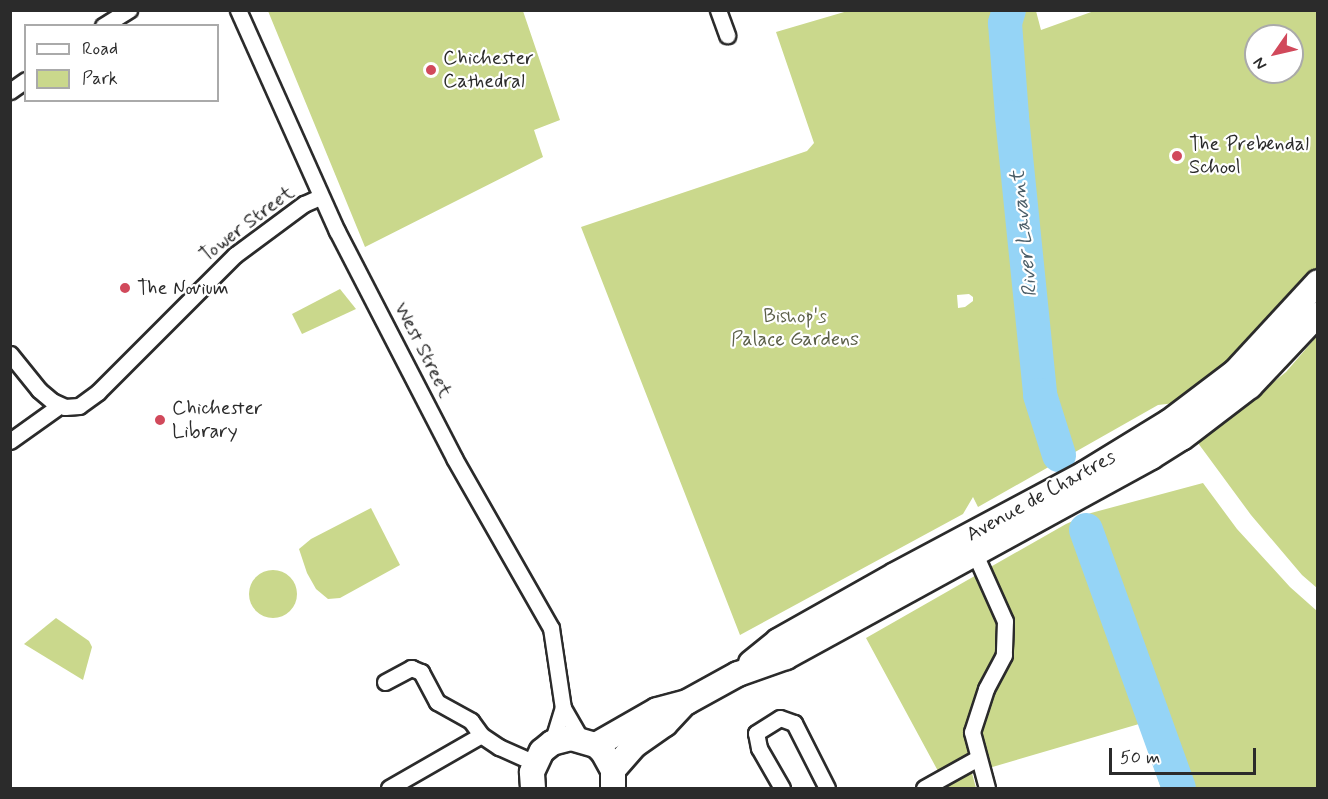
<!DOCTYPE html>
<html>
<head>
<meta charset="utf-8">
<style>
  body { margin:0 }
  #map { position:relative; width:1328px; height:799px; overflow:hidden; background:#fff; font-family:Mynerve,sans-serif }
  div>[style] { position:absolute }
  .green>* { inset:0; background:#cad88c }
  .round { border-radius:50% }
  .river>* { height:34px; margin:-17px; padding:0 17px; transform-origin:17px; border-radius:17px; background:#95d4f6 }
  .roads { filter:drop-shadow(2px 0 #2b2b2b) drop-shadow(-2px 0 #2b2b2b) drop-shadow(0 2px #2b2b2b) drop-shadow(0 -2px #2b2b2b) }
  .minor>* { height:15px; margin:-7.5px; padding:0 7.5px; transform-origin:7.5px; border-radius:7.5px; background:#fff }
  .primary>* { height:24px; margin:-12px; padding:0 12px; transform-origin:12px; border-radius:12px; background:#fff }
  .dots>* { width:16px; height:16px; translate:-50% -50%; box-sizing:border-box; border:3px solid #fff; border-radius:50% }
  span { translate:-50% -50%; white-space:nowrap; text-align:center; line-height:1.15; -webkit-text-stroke:4.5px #fff; paint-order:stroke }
  .poi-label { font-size:20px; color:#2b2b2b }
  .left { translate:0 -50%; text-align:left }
  .street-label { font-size:20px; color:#2b2b2b }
  .park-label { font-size:20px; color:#5b5f48 }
  .water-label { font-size:21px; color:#4b5e68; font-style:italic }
  .frame { position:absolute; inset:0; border:12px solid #2b2b2b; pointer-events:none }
  .legend { position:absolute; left:24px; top:24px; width:195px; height:78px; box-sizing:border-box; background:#fff; border:2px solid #aaa; margin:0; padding:8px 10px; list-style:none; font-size:18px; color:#2b2b2b }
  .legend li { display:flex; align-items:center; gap:12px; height:30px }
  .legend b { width:30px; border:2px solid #aaa }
  .north { position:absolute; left:1244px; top:24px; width:60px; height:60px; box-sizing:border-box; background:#fff; border:2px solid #aaa; border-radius:50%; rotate:236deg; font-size:16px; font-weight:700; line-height:24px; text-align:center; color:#2b2b2b }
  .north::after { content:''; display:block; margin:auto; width:21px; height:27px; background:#d1495b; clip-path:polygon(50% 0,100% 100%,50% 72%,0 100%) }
  .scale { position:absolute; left:1109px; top:748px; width:147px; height:27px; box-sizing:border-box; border:3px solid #2b2b2b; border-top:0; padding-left:8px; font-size:18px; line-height:21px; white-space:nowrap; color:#2b2b2b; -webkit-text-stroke:4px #fff; paint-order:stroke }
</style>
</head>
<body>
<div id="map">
  <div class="green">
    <i style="clip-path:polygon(evenodd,851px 10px,1036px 11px,1041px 30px,1094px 11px,1317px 11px,1317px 269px,1278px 320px,1183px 402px,1158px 405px,978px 507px,973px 497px,963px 514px,740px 635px,581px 227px,807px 151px,814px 143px,776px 32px,851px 10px,1256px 36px,1292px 36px,1292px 72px,1256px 72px,1256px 36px,851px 10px,969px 294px,973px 297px,973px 301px,965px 307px,958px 308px,957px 295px,969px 294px)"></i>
    <i style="clip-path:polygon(268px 11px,523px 11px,560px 120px,534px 130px,543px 157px,365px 247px)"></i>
    <i style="clip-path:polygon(340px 289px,356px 309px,302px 334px,292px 314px)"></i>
    <i style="clip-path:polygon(1317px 336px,1317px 588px,1302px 575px,1251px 515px,1198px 443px,1286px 372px)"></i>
    <i style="clip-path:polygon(1203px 483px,1237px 529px,1290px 587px,1317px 611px,1317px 788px,1161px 788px,1139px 724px,972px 773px,976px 788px,938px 788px,945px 784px,866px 638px,1066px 524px,1091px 513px)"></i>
    <i style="clip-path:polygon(371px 508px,400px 565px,340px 598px,328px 599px,316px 589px,307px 573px,299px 549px,311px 539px)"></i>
    <i class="round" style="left:249px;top:570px;width:48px;height:48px"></i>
    <i style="clip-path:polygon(56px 618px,89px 641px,92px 647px,83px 680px,24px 644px)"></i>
  </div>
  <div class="river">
    <i style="left:1009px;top:10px;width:14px;rotate:107deg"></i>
    <i style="left:1005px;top:23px;width:94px;rotate:85.7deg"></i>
    <i style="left:1012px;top:117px;width:279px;rotate:84.2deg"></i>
    <i style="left:1040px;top:395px;width:63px;rotate:72.4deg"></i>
    <i style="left:1086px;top:530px;width:274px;rotate:70.2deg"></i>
  </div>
  <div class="roads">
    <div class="minor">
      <i style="left:238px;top:10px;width:242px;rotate:65.9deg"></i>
      <i style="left:337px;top:231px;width:255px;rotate:62.7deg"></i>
      <i style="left:454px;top:458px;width:196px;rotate:60.3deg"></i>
      <i style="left:551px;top:628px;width:81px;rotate:81.5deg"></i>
      <i style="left:563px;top:708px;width:36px;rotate:60deg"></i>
      <i style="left:718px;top:10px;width:27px;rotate:70deg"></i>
      <i style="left:103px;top:26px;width:31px;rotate:-32deg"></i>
      <i style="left:10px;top:91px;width:19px;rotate:-35deg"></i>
      <i style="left:10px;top:354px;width:46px;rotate:51.1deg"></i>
      <i style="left:39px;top:390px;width:17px;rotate:40deg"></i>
      <i style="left:52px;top:401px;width:14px;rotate:25deg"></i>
      <i style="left:65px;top:407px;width:14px;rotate:-4deg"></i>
      <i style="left:79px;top:406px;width:24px;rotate:-36deg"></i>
      <i style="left:98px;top:392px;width:194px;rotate:-45deg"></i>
      <i style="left:235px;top:255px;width:86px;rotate:-36.5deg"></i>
      <i style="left:304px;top:204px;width:17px;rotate:-24deg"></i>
      <i style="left:10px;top:441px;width:60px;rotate:-35.5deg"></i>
      <i style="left:975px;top:554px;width:73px;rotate:65.9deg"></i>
      <i style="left:1005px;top:621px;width:34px;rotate:92deg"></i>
      <i style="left:1004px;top:655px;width:38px;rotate:118deg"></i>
      <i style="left:986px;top:689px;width:45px;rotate:108deg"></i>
      <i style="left:972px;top:732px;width:58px;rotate:75deg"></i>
      <i style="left:385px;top:682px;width:30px;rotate:-28deg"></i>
      <i style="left:411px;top:668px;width:11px;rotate:22deg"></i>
      <i style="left:421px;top:672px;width:34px;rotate:62deg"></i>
      <i style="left:437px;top:702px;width:39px;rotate:29deg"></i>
      <i style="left:471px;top:721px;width:17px;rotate:54deg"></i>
      <i style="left:481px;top:735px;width:22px;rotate:34deg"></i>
      <i style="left:499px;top:747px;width:39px;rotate:24deg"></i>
      <i style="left:552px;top:743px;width:37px;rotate:-73deg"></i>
      <i style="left:389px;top:788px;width:106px;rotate:-29.9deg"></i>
      <i style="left:782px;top:788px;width:46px;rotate:-119.9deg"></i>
      <i style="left:759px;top:748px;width:15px;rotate:-101deg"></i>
      <i style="left:756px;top:733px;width:28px;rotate:-32deg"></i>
      <i style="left:780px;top:718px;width:15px;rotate:20deg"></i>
      <i style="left:794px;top:723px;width:73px;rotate:63.1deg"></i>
      <i style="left:924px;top:788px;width:62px;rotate:-29.1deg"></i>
    </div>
    <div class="primary">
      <i style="left:751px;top:663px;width:35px;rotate:-39deg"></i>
      <i style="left:778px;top:641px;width:134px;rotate:-29.4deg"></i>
      <i style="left:895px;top:575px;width:214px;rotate:-28.1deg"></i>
      <i style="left:1084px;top:474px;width:100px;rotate:-31.5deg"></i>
      <i style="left:1169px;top:422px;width:83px;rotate:-37.1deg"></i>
      <i style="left:1235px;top:372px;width:122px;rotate:-47.3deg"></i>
      <i style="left:596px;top:745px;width:70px;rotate:-29.8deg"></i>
      <i style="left:657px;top:710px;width:31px;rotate:-15deg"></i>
      <i style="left:687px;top:702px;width:58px;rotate:-28.8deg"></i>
      <i style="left:738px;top:674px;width:51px;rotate:-19.5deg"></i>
      <i style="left:786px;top:657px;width:416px;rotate:-28.7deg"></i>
      <i style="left:1151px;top:457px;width:36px;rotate:-32deg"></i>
      <i style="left:1182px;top:438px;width:86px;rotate:-37.4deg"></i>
      <i style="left:1250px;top:386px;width:99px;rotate:-46.6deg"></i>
      <i style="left:613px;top:770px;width:33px;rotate:-49deg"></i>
      <i style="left:635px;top:745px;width:37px;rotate:-35deg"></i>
      <i style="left:665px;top:724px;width:26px;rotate:-47deg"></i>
      <i style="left:533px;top:788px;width:16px;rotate:-94deg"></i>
      <i style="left:532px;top:772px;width:23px;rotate:-65deg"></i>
      <i style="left:542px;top:751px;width:13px;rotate:-39deg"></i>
      <i style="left:552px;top:743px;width:20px;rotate:-15deg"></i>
      <i style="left:571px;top:738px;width:26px;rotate:16deg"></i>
      <i style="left:596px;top:745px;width:10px;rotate:45deg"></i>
      <i style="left:603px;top:752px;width:21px;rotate:61deg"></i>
      <i style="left:613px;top:770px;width:18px;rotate:90deg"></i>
    </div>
  </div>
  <div class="dots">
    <i style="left:431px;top:70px;background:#d1495b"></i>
    <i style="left:1177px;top:156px;background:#d1495b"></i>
    <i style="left:125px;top:288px;background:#d1495b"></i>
    <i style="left:160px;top:420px;background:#d1495b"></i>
  </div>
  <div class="poi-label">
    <span class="left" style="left:443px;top:70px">Chichester<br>Cathedral</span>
    <span class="left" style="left:1189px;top:156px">The Prebendal<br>School</span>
    <span class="left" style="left:137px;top:288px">The Novium</span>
    <span class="left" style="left:172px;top:420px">Chichester<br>Library</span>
  </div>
  <div class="street-label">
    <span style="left:247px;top:224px;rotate:-37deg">Tower Street</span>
    <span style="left:423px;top:350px;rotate:63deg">West Street</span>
    <span style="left:1041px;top:496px;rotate:-29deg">Avenue de Chartres</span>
  </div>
  <div class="park-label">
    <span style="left:795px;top:328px">Bishop's<br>Palace Gardens</span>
  </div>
  <div class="water-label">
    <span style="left:1024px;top:234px;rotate:-96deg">River Lavant</span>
  </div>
  <div class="frame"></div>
  <ul class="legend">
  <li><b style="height:8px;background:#fff"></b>Road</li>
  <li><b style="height:16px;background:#cad88c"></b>Park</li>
  </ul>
  <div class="north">N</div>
  <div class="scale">50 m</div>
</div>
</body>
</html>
